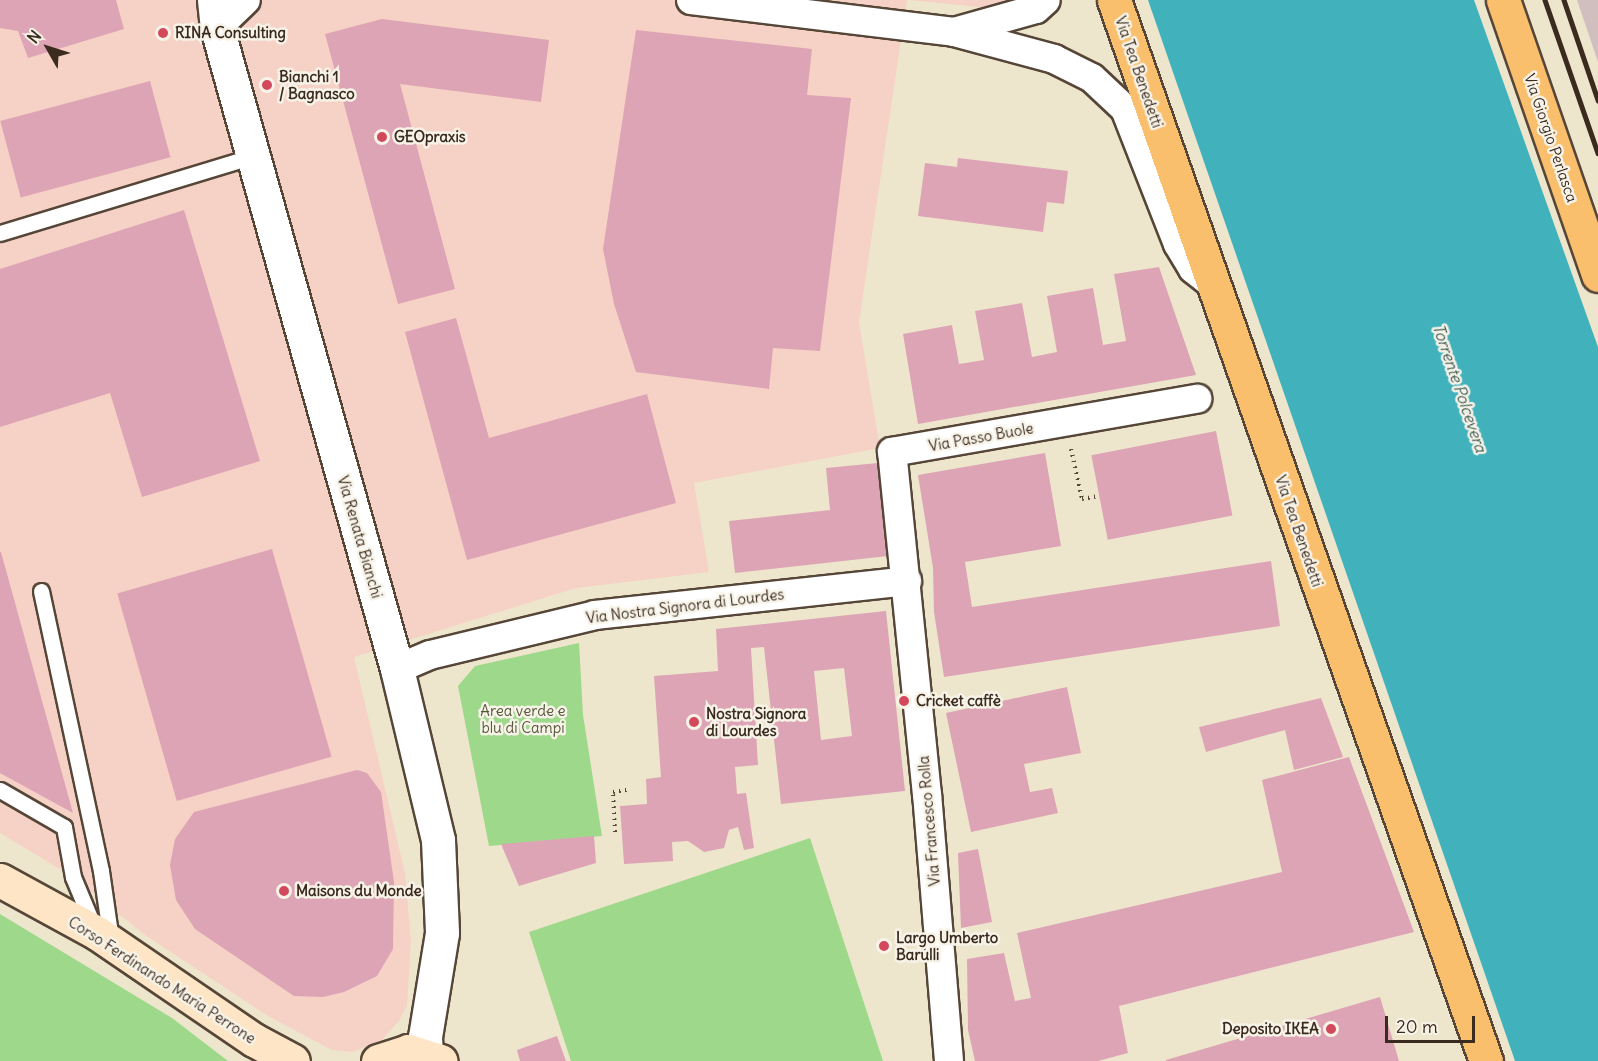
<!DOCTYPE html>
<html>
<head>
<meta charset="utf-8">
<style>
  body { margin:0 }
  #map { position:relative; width:1598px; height:1061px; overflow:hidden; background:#eee6cc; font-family:Delius,sans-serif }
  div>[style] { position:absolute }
  .built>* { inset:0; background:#f6d1c5 }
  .industrial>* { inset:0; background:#d1bfbf }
  .green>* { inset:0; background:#9ed88b }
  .water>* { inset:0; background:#41b1bb }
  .building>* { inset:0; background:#dda4b5; transform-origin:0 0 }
  .path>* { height:4px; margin-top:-2px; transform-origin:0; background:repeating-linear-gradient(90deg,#564638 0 1.5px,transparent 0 6px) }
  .roads { filter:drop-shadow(2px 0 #564638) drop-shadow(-2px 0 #564638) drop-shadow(0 2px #564638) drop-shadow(0 -2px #564638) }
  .service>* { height:15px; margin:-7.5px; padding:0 7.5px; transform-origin:7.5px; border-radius:7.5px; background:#fff }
  .minor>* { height:28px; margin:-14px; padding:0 14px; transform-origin:14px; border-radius:14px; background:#fff }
  .tertiary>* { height:33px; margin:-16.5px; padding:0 16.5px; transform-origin:16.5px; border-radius:16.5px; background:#fff }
  .secondary>* { height:33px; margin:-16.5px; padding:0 16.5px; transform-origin:16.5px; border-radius:16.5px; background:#fde5c5 }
  .primary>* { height:33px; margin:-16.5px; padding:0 16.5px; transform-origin:16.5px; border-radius:16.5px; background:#f9bf6d }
  .rail>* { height:4.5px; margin:-2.25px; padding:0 2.25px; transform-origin:2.25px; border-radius:2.25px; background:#3b2a1e }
  .dots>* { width:16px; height:16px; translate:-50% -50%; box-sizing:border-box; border:3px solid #f7f3e8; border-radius:50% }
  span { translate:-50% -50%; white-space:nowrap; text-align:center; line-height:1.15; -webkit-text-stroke:5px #f7f3e8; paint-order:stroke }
  .poi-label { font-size:15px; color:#3b2a1e; font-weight:700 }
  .left { translate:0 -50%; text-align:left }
  .right { translate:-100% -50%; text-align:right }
  .street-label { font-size:15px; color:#3b2a1e }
  .park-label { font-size:15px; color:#545639 }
  .water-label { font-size:16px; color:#3d5955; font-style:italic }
  .north { position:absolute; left:18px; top:18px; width:60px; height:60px; -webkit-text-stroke:4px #f7f3e8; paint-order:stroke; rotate:309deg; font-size:16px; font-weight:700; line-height:24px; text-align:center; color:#3b2a1e }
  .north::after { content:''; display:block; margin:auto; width:21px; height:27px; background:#3b2a1e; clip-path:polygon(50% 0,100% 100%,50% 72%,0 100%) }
  .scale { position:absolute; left:1385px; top:1016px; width:90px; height:27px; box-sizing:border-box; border:3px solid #3b2a1e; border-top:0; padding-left:8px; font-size:18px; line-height:21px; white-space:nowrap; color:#3b2a1e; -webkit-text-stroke:4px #f7f3e8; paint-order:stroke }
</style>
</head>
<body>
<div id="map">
  <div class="built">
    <i style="clip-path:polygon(0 0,907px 0,859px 322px,880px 448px,694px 483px,709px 572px,576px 588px,354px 657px,405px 873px,411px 941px,407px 1005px,399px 1021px,383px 1039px,353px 1052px,332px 1050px,268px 1016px,145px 935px,73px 877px,0 833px)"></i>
    <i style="clip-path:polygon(909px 0,1022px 0,999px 9px)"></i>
  </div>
  <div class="industrial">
    <i style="clip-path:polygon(1577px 0,1598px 0,1598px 62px)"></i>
  </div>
  <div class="green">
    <i style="clip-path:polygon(579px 643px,583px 715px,602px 836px,489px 846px,458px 686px,475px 666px)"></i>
    <i style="clip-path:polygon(810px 838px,883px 1061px,571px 1061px,529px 932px)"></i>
    <i style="clip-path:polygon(0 914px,172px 1018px,228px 1061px,0 1061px)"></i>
  </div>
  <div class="water">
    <i style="clip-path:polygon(1148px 0,1474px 0,1598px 347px,1598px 1061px,1515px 1061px)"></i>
  </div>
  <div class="building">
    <i style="clip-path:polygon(0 0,116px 0,124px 29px,28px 58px,18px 31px,0 28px)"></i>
    <i style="clip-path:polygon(382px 19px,549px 40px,541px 102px,400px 84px,455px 289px,398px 304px,325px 34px)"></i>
    <i style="clip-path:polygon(636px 30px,812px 49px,807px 95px,851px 98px,820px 351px,773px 348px,769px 389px,636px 372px,614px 304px,603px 249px)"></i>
    <i style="left:150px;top:81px;width:79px;height:155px;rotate:75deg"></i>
    <i style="clip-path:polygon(958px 158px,1068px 171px,1064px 204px,1047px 202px,1043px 232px,918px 216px,925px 163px,957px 167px)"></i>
    <i style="clip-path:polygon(184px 210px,260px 461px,142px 497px,110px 393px,0 427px,0 269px)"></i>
    <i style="clip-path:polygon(1159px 267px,1196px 375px,918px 424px,903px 334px,952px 325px,959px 364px,984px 360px,975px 311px,1022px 303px,1032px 357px,1057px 352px,1047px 296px,1093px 288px,1103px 345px,1126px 341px,1114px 274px)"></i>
    <i style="clip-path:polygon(456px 318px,489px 438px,647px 394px,676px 503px,467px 560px,405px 332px)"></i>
    <i style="left:1216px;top:431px;width:86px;height:127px;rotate:79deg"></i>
    <i style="clip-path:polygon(1045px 453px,1061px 546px,965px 562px,972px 607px,1271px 561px,1280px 626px,944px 677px,934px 612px,933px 568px,918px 475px)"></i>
    <i style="clip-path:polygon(878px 463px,888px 556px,735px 573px,729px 521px,830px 510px,826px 468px)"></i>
    <i style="left:272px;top:549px;width:216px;height:161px;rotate:74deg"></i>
    <i style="clip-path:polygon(0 552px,1px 552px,73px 813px,0 773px)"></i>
    <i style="clip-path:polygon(evenodd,886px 611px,905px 791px,781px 804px,764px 647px,751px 648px,758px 765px,735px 767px,737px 794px,746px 793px,754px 848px,744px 850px,738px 827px,729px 830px,724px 848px,704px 852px,688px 841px,672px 842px,673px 861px,624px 864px,620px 806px,647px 804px,646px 779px,661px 777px,654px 676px,718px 671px,716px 629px,886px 611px,844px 668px,852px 736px,821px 740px,814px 671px,844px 668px)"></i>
    <i style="clip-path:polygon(1067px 687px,1081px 753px,1024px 764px,1030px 792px,1052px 788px,1058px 813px,971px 832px,946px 713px)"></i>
    <i style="clip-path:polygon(1321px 698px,1343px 757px,1294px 770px,1285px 730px,1206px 752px,1199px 727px)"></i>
    <i style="clip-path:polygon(1349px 757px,1414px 932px,1119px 1006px,1128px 1053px,1098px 1061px,975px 1061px,968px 1030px,967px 959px,1004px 953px,1015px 1001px,1031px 998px,1017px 933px,1282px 872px,1262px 780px)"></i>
    <i style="clip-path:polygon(357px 770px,367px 773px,381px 792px,394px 882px,393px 949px,377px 976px,344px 992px,323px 997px,294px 996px,195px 929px,176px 900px,170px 865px,175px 839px,194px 812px)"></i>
    <i style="clip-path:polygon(594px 836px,596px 863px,519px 886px,501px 844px)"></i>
    <i style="clip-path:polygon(978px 849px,992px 922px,961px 928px,958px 853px)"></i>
    <i style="clip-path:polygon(1380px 997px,1399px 1061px,1166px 1061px,1166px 1060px)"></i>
    <i style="clip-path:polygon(557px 1036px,566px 1061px,520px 1061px,517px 1050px)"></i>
  </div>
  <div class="path">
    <i style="left:1071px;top:449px;width:51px;rotate:77.6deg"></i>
    <i style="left:1082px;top:499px;width:17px;rotate:-10deg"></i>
    <i style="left:615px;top:832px;width:40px;rotate:-92.9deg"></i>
    <i style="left:613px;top:792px;width:18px;rotate:-9deg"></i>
  </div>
  <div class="roads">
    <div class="service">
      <i style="left:0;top:233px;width:264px;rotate:-16.9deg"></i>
      <i style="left:41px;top:591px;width:286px;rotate:77.9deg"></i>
      <i style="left:101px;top:871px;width:70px;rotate:81.8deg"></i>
      <i style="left:0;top:790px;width:74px;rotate:30deg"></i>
      <i style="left:64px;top:827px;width:51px;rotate:79.8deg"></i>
      <i style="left:73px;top:877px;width:52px;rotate:67.4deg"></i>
    </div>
    <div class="minor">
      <i style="left:691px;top:0;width:265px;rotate:6.9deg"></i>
      <i style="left:954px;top:32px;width:104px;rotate:15.1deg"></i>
      <i style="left:1054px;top:59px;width:42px;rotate:26.6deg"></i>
      <i style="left:1092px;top:78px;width:45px;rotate:43.2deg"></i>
      <i style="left:1125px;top:109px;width:145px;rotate:68.6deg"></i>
      <i style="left:1178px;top:244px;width:29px;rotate:59deg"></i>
      <i style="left:1193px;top:269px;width:23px;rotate:38deg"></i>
      <i style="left:217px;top:28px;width:40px;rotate:-44deg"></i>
      <i style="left:954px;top:32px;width:85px;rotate:-15.7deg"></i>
      <i style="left:1036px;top:9px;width:13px;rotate:-42deg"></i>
      <i style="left:397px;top:669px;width:36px;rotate:-23deg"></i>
      <i style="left:430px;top:655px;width:170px;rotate:-13.6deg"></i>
      <i style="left:595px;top:615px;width:314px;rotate:-6.2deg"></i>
      <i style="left:949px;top:1061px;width:267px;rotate:-94.7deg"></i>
      <i style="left:927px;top:795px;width:345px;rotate:-95.8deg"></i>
      <i style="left:892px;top:452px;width:310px;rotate:-9.9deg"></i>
    </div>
    <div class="tertiary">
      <i style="left:214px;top:0;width:28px;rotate:84deg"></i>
      <i style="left:217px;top:28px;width:666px;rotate:74.31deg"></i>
      <i style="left:397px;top:669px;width:176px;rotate:76.5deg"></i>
      <i style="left:438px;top:840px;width:93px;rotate:87.5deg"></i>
      <i style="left:442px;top:933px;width:105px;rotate:99.3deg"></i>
      <i style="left:425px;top:1037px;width:17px;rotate:87deg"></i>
    </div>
    <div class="secondary">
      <i style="left:0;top:880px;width:111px;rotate:28.7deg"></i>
      <i style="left:97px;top:933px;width:190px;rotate:34.3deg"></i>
      <i style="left:254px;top:1040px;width:44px;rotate:28.3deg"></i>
      <i style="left:378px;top:1061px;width:32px;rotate:-18deg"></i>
      <i style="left:408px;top:1051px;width:34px;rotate:17deg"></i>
    </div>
    <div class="primary">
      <i style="left:1114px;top:0;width:1124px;rotate:70.68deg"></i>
      <i style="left:1503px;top:0;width:291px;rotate:70.9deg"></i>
    </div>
  </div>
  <div class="rail">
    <i style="left:1545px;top:0;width:162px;rotate:70.9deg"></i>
    <i style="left:1564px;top:0;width:106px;rotate:71.2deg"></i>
  </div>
  <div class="dots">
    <i style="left:163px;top:33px;background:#d1495b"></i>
    <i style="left:267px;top:85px;background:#d1495b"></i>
    <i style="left:382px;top:137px;background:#d1495b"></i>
    <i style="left:904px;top:701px;background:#d1495b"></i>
    <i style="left:694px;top:722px;background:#d1495b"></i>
    <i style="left:284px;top:891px;background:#d1495b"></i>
    <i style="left:884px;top:946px;background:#d1495b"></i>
    <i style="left:1331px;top:1029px;background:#d1495b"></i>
  </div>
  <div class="poi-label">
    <span class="left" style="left:175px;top:33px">RINA Consulting</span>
    <span class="left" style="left:279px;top:85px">Bianchi 1<br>/ Bagnasco</span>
    <span class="left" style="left:394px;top:137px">GEOpraxis</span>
    <span class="left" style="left:916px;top:701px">Cricket caffè</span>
    <span class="left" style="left:706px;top:722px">Nostra Signora<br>di Lourdes</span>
    <span class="left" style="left:296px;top:891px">Maisons du Monde</span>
    <span class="left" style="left:896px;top:946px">Largo Umberto<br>Barulli</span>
    <span class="right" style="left:1319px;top:1029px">Deposito IKEA</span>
  </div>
  <div class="street-label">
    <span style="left:1139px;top:72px;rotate:71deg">Via Tea Benedetti</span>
    <span style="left:1551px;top:138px;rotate:71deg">Via Giorgio Perlasca</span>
    <span style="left:981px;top:437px;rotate:-10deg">Via Passo Buole</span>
    <span style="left:1299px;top:531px;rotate:71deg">Via Tea Benedetti</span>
    <span style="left:360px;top:537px;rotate:74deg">Via Renata Bianchi</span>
    <span style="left:685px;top:606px;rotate:-7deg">Via Nostra Signora di Lourdes</span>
    <span style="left:929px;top:821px;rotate:-95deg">Via Francesco Rolla</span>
    <span style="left:162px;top:980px;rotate:33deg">Corso Ferdinando Maria Perrone</span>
  </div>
  <div class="park-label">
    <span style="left:523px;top:719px">Area verde e<br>blu di Campi</span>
  </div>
  <div class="water-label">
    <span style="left:1460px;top:388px;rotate:71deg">Torrente Polcevera</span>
  </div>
  <div class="north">N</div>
  <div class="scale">20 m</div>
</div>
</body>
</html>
